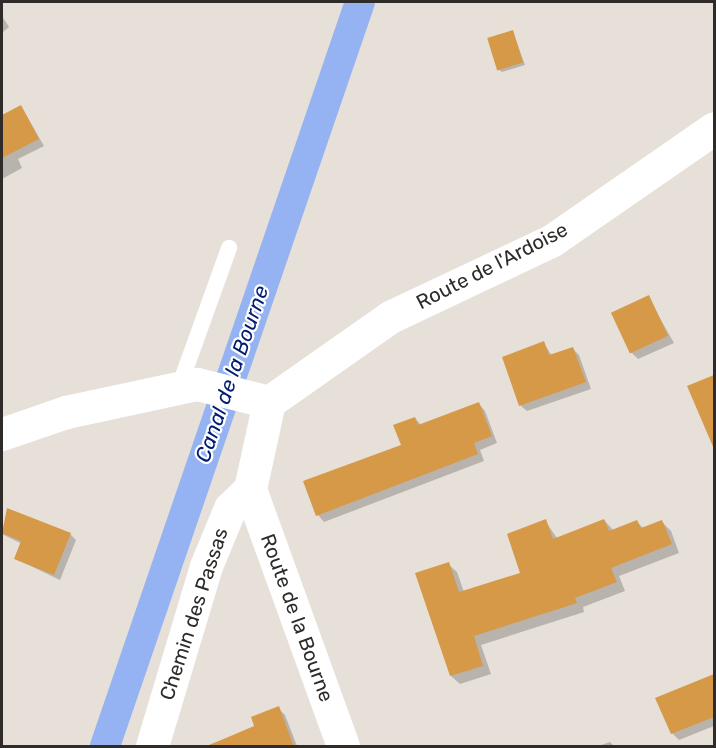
<!DOCTYPE html>
<html>
<head>
<meta charset="utf-8">
<style>
  body { margin:0 }
  #map { position:relative; width:716px; height:748px; overflow:hidden; background:#e6e0d9; font-family:Rubik,sans-serif }
  div>[style] { position:absolute }
  .shadow>* { inset:0; background:#0003 }
  .canal>* { height:30px; margin:-15px; padding:0 15px; transform-origin:15px; border-radius:15px; background:#95b3f2 }
  .building>* { inset:0; background:#d59948; transform-origin:0 0 }
  .service>* { height:16px; margin:-8px; padding:0 8px; transform-origin:8px; border-radius:8px; background:#fff }
  .minor>* { height:33px; margin:-16.5px; padding:0 16.5px; transform-origin:16.5px; border-radius:16.5px; background:#fff }
  span { translate:-50% -50%; white-space:nowrap; text-align:center; line-height:1.15; -webkit-text-stroke:4.5px #fff; paint-order:stroke }
  .street-label { font-size:20px; color:#2e2b29 }
  .water-label { font-size:21px; color:#021c73; font-style:italic }
  .frame { position:absolute; inset:0; border:3px solid #2e2b29; pointer-events:none }
</style>
</head>
<body>
<div id="map">
  <div class="shadow">
    <i style="clip-path:polygon(2px 16px,9px 27px,2px 33px)"></i>
    <i style="clip-path:polygon(513px 32px,525px 65px,502px 72px,498px 69px)"></i>
    <i style="clip-path:polygon(21px 106px,44px 146px,18px 159px,22px 168px,2px 179px,2px 116px)"></i>
    <i style="clip-path:polygon(648px 297px,674px 343px,638px 359px,631px 352px)"></i>
    <i style="clip-path:polygon(544px 343px,552px 356px,573px 349px,579px 355px,591px 389px,527px 411px,520px 405px)"></i>
    <i style="clip-path:polygon(714px 377px,714px 418px,708px 421px,689px 387px)"></i>
    <i style="clip-path:polygon(479px 404px,485px 411px,497px 443px,480px 450px,484px 461px,324px 522px,318px 515px,403px 446px,415px 418px,421px 425px)"></i>
    <i style="clip-path:polygon(8px 510px,70px 534px,76px 540px,60px 580px,16px 559px,22px 544px,2px 534px)"></i>
    <i style="clip-path:polygon(604px 520px,614px 531px,637px 522px,644px 529px,662px 522px,671px 531px,679px 553px,619px 576px,625px 591px,583px 607px,584px 612px,481px 645px,491px 674px,460px 684px,451px 676px,417px 574px,448px 564px,457px 572px,464px 592px,522px 574px,545px 521px,557px 538px)"></i>
    <i style="clip-path:polygon(710px 678px,714px 682px,714px 726px,679px 740px,672px 733px)"></i>
    <i style="clip-path:polygon(278px 708px,285px 715px,297px 746px,206px 746px,256px 727px)"></i>
    <i style="clip-path:polygon(610px 742px,614px 746px,598px 746px)"></i>
  </div>
  <div class="canal">
    <i style="left:105px;top:746px;width:786px;rotate:-71.08deg"></i>
  </div>
  <div class="building">
    <i style="left:513px;top:30px;width:34px;height:27px;rotate:73deg"></i>
    <i style="clip-path:polygon(21px 105px,39px 139px,2px 158px,2px 115px)"></i>
    <i style="left:649px;top:295px;width:45px;height:42px;rotate:65deg"></i>
    <i style="clip-path:polygon(544px 341px,549px 355px,573px 347px,586px 382px,519px 406px,502px 357px)"></i>
    <i style="clip-path:polygon(714px 375px,714px 449px,687px 386px)"></i>
    <i style="clip-path:polygon(479px 402px,492px 436px,474px 443px,478px 454px,316px 516px,303px 481px,401px 445px,393px 425px,415px 417px,418px 425px)"></i>
    <i style="clip-path:polygon(7px 508px,71px 533px,54px 575px,14px 559px,21px 541px,2px 533px)"></i>
    <i style="clip-path:polygon(546px 519px,553px 539px,604px 519px,609px 531px,637px 520px,641px 528px,662px 520px,672px 544px,611px 568px,617px 582px,575px 598px,577px 603px,474px 636px,483px 666px,450px 676px,415px 573px,449px 562px,459px 592px,520px 573px,507px 534px)"></i>
    <i style="clip-path:polygon(714px 674px,714px 717px,671px 734px,655px 698px)"></i>
    <i style="clip-path:polygon(279px 706px,294px 747px,205px 747px,254px 726px,251px 717px)"></i>
  </div>
  <div class="service">
    <i style="left:179px;top:387px;width:148px;rotate:-70.2deg"></i>
  </div>
  <div class="minor">
    <i style="left:269px;top:402px;width:148px;rotate:-35.1deg"></i>
    <i style="left:390px;top:317px;width:178px;rotate:-25.3deg"></i>
    <i style="left:551px;top:241px;width:198px;rotate:-34.7deg"></i>
    <i style="left:2px;top:434px;width:68px;rotate:-19deg"></i>
    <i style="left:66px;top:412px;width:134px;rotate:-12.1deg"></i>
    <i style="left:197px;top:384px;width:74px;rotate:14deg"></i>
    <i style="left:250px;top:489px;width:273px;rotate:70.1deg"></i>
    <i style="left:250px;top:489px;width:89px;rotate:-77.7deg"></i>
    <i style="left:152px;top:746px;width:188px;rotate:-73.3deg"></i>
    <i style="left:206px;top:566px;width:63px;rotate:-67.5deg"></i>
    <i style="left:230px;top:508px;width:28px;rotate:-44deg"></i>
  </div>
  <div class="street-label">
    <span style="left:492px;top:266px;rotate:-27deg">Route de l'Ardoise</span>
    <span style="left:194px;top:614px;rotate:-72deg">Chemin des Passas</span>
    <span style="left:297px;top:618px;rotate:70deg">Route de la Bourne</span>
  </div>
  <div class="water-label">
    <span style="left:232px;top:374px;rotate:-71deg">Canal de la Bourne</span>
  </div>
  <div class="frame"></div>
</div>
</body>
</html>
